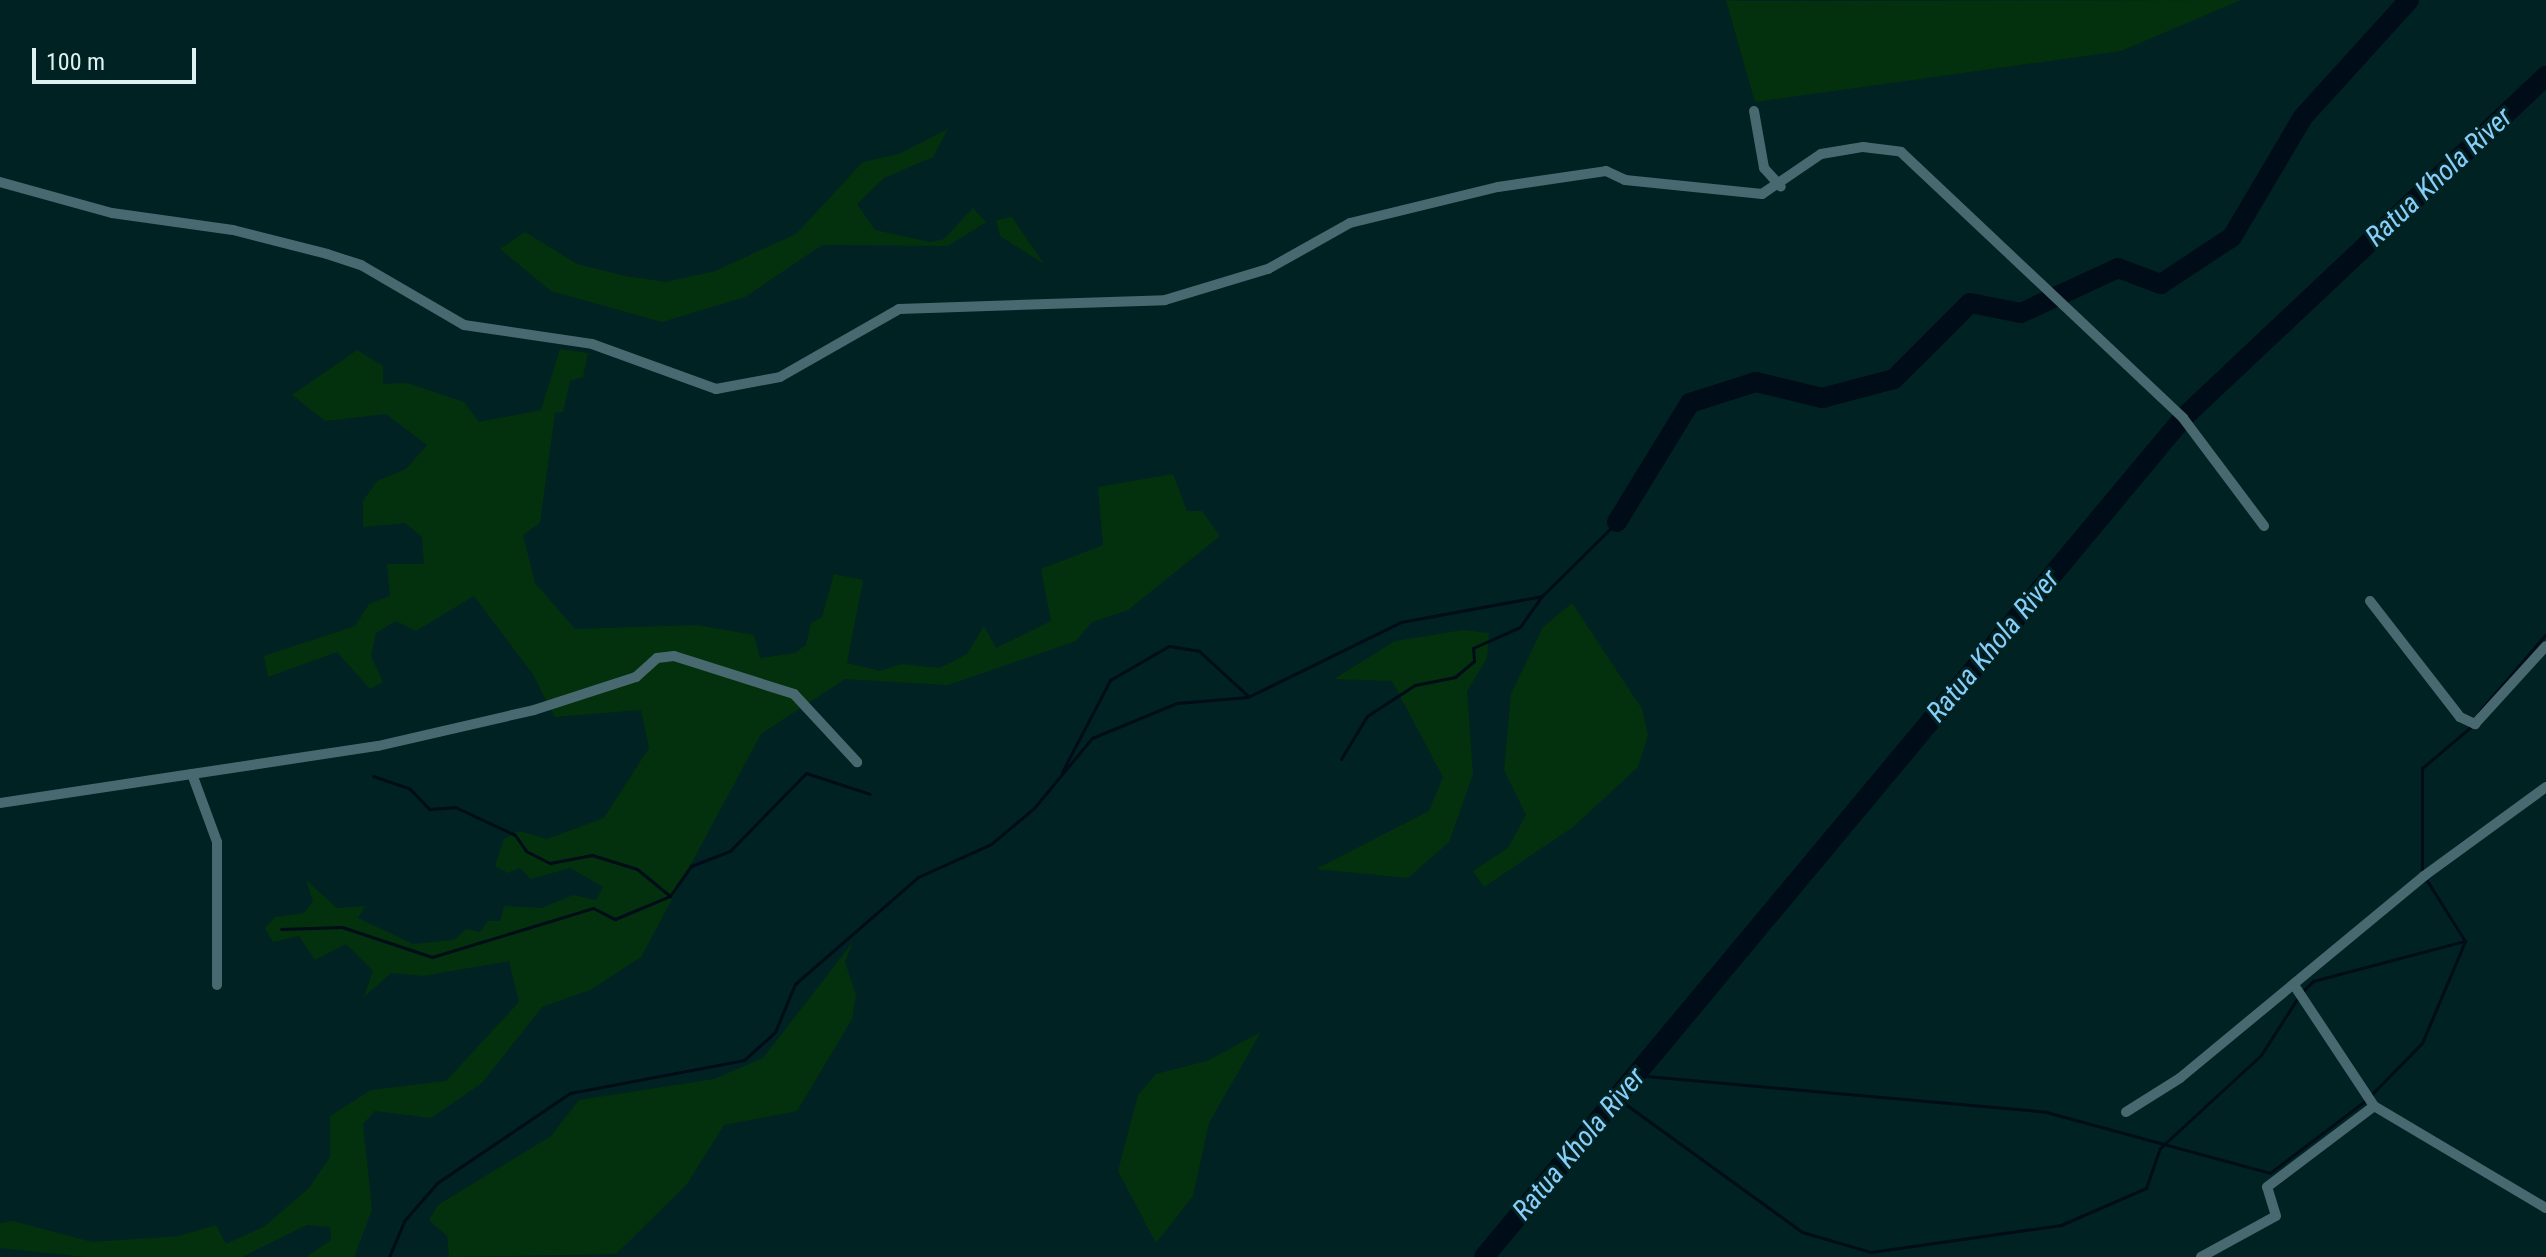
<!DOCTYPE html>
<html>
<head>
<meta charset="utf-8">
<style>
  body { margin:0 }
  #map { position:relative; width:2546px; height:1257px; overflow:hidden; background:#022; font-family:"Roboto Condensed",sans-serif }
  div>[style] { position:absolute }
  .green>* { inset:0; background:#03310e }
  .stream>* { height:3px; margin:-1.5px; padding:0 1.5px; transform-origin:1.5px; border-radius:1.5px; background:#000c17 }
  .river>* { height:20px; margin:-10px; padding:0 10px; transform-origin:10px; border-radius:10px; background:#000c17 }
  .street>* { height:10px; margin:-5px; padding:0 5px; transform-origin:5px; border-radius:5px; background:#496971 }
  span { translate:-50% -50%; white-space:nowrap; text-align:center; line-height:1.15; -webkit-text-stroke:6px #022; paint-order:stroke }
  .water-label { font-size:28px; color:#88cefa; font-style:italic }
  .scale { position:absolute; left:32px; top:48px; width:164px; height:36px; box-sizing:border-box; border:4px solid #def2f1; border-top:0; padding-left:10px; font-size:24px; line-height:28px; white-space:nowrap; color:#def2f1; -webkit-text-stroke:6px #022; paint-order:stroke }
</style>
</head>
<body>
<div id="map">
  <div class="green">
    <i style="clip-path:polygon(1726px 0,1743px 1px,2241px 0,2121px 51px,1755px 102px)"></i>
    <i style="clip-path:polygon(948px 129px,933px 157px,884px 178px,857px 204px,875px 230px,930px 242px,944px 239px,973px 208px,986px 222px,948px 246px,822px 245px,745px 297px,662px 322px,551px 291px,500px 249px,525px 232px,577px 264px,625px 276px,666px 282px,715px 271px,796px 234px,863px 162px,899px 154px)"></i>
    <i style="clip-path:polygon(1012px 217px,1044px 264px,1000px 236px,996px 220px)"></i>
    <i style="clip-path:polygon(560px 349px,588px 353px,583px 377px,570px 381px,563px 412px,555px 413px,540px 523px,523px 535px,535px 583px,575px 629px,697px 625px,754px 635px,760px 658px,795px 653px,806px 645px,811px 623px,822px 617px,834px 574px,863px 580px,847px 663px,880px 671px,901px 664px,940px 668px,967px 654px,984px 626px,996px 648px,1051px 621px,1041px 569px,1103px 545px,1098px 487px,1173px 474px,1187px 511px,1202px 511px,1220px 536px,1128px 610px,1092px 622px,1076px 641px,948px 685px,845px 679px,761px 734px,641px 957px,590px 990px,542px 1007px,482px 1083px,431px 1118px,375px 1111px,363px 1124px,372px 1210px,354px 1257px,306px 1257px,331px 1240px,330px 1227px,307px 1225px,242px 1257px,86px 1257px,0 1248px,0 1223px,13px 1221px,92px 1242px,179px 1236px,216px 1225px,226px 1244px,265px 1226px,309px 1188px,330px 1157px,330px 1116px,371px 1090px,446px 1081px,519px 1002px,509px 961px,423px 976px,391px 973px,364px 997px,373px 971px,346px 944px,315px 960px,299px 936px,273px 942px,265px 928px,275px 917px,304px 913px,313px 901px,306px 880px,337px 908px,365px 906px,358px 918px,413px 944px,454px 940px,466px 929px,480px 932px,488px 921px,500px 921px,504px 906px,542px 908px,573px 895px,596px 900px,603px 887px,570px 868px,531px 879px,520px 868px,508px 873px,495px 866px,504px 839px,519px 831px,547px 839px,604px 818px,649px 748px,641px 710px,555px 717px,532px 673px,474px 596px,416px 631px,396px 621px,376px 633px,371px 656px,383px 682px,370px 689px,337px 652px,268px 677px,264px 656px,355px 626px,369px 604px,390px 596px,387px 564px,424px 564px,422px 537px,405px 523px,363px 527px,363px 501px,377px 481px,406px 469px,427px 445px,386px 414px,325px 421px,292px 395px,357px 350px,383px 366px,383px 384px,407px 383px,464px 402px,479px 422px,541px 410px)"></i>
    <i style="clip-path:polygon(1572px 603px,1642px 709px,1648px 735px,1638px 767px,1573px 827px,1484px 887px,1473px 871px,1508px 848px,1526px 815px,1504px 770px,1511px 694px,1543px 627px)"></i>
    <i style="clip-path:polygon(1463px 630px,1489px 633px,1487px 658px,1467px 691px,1473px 774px,1449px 842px,1408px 878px,1316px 869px,1429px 811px,1443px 777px,1392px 681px,1334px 679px,1395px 641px)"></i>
    <i style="clip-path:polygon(853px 942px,845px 962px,856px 995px,852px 1019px,797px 1111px,724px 1125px,687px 1184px,616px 1254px,449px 1257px,447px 1236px,429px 1220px,438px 1205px,551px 1136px,579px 1100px,714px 1079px,763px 1058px)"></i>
    <i style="clip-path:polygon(1261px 1032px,1209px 1123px,1193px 1196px,1156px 1243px,1118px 1171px,1138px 1095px,1156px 1074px,1207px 1061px)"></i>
  </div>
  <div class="stream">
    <i style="left:2479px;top:712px;width:103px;rotate:-49.3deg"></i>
    <i style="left:1341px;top:759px;width:50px;rotate:-58.8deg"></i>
    <i style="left:1367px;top:716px;width:57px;rotate:-32.9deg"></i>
    <i style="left:1415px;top:685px;width:41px;rotate:-11.3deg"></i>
    <i style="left:1455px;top:677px;width:25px;rotate:-40deg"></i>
    <i style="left:1474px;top:661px;width:13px;rotate:-94deg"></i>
    <i style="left:1473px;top:648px;width:51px;rotate:-24.1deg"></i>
    <i style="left:1520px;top:627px;width:38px;rotate:-55deg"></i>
    <i style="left:1062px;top:772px;width:104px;rotate:-62.4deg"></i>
    <i style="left:1110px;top:680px;width:68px;rotate:-30deg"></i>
    <i style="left:1169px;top:646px;width:30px;rotate:9deg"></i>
    <i style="left:1199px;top:651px;width:65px;rotate:42.5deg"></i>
    <i style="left:373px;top:776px;width:39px;rotate:19deg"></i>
    <i style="left:410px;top:789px;width:28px;rotate:46deg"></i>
    <i style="left:429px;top:809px;width:26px;rotate:-4deg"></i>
    <i style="left:455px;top:807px;width:66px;rotate:25deg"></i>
    <i style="left:515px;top:835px;width:19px;rotate:55deg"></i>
    <i style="left:526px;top:851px;width:27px;rotate:27deg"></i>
    <i style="left:550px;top:863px;width:43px;rotate:-10.8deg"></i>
    <i style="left:592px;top:855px;width:47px;rotate:17.3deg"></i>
    <i style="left:637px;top:869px;width:43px;rotate:39.3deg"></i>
    <i style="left:2422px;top:873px;width:105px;rotate:-90deg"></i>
    <i style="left:2422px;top:768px;width:65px;rotate:-40deg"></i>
    <i style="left:281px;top:929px;width:61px;rotate:-1.9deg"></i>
    <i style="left:342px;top:927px;width:95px;rotate:18.4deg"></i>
    <i style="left:432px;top:957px;width:168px;rotate:-16.9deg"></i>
    <i style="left:593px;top:908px;width:25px;rotate:27deg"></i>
    <i style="left:615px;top:919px;width:60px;rotate:-22.7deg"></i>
    <i style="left:670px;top:896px;width:37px;rotate:-55deg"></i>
    <i style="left:691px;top:866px;width:42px;rotate:-21deg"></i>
    <i style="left:730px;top:851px;width:109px;rotate:-45.7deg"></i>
    <i style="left:806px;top:773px;width:67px;rotate:18.2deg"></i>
    <i style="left:2302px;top:992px;width:16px;rotate:-45deg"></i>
    <i style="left:2313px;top:981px;width:156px;rotate:-14.8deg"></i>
    <i style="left:1635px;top:1075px;width:413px;rotate:5.1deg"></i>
    <i style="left:2046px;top:1112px;width:232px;rotate:15.2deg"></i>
    <i style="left:2270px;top:1173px;width:121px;rotate:-37.2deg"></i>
    <i style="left:2371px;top:1095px;width:73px;rotate:-45.6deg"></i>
    <i style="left:2422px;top:1043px;width:111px;rotate:-67.1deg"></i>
    <i style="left:2465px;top:941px;width:73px;rotate:-122.2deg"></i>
    <i style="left:1617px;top:1098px;width:228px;rotate:35.9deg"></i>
    <i style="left:1802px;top:1232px;width:72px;rotate:16.2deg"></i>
    <i style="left:1871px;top:1252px;width:192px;rotate:-8.1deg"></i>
    <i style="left:2061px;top:1225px;width:93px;rotate:-23.5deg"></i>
    <i style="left:2146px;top:1188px;width:42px;rotate:-70.7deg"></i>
    <i style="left:2160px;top:1148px;width:137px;rotate:-42.6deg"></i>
    <i style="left:2261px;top:1055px;width:67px;rotate:-57.3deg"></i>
    <i style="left:389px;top:1257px;width:39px;rotate:-67deg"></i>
    <i style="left:404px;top:1221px;width:50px;rotate:-49deg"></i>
    <i style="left:437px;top:1183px;width:161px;rotate:-34.1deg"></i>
    <i style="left:570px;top:1093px;width:177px;rotate:-10.7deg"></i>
    <i style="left:744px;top:1060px;width:42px;rotate:-42.1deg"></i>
    <i style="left:775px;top:1032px;width:52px;rotate:-67.4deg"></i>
    <i style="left:795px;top:984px;width:163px;rotate:-41deg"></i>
    <i style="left:918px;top:877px;width:80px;rotate:-24.3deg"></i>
    <i style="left:991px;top:844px;width:56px;rotate:-39.9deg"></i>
    <i style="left:1034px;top:808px;width:91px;rotate:-50.4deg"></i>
    <i style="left:1092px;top:738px;width:92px;rotate:-22.4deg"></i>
    <i style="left:1177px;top:703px;width:71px;rotate:-4.8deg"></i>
    <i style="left:1248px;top:697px;width:170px;rotate:-26.1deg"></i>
    <i style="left:1401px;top:622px;width:143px;rotate:-10.4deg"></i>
    <i style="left:1542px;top:596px;width:105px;rotate:-44.6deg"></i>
  </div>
  <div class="river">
    <i style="left:1617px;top:522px;width:140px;rotate:-58.5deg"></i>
    <i style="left:1690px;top:403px;width:69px;rotate:-17.7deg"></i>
    <i style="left:1756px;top:382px;width:68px;rotate:13.6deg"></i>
    <i style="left:1822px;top:398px;width:74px;rotate:-14.8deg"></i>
    <i style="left:1894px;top:379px;width:107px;rotate:-45deg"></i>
    <i style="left:1970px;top:303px;width:52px;rotate:11.1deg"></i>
    <i style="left:2021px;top:313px;width:107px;rotate:-24.9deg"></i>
    <i style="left:2118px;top:268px;width:46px;rotate:20.4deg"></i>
    <i style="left:2161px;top:284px;width:85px;rotate:-33.5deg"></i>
    <i style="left:2232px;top:237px;width:139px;rotate:-59.4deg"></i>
    <i style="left:2303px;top:117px;width:158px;rotate:-47.8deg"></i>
    <i style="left:1484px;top:1257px;width:1092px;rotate:-50.2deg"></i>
    <i style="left:2183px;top:418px;width:499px;rotate:-43.3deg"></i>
  </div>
  <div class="street">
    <i style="left:1754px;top:111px;width:58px;rotate:80deg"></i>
    <i style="left:1764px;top:168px;width:25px;rotate:48deg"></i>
    <i style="left:0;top:182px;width:116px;rotate:15.5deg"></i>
    <i style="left:112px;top:213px;width:122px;rotate:8deg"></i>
    <i style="left:233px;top:230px;width:97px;rotate:14.3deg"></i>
    <i style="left:327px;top:254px;width:36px;rotate:18deg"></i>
    <i style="left:361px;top:265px;width:119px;rotate:30.2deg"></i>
    <i style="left:464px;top:325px;width:129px;rotate:8.4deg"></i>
    <i style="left:592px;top:344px;width:132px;rotate:19.9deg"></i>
    <i style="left:716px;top:389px;width:65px;rotate:-10.6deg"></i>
    <i style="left:780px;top:377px;width:137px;rotate:-29.7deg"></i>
    <i style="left:899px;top:309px;width:266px;rotate:-1.9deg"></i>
    <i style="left:1165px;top:300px;width:108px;rotate:-16.8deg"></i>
    <i style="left:1268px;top:269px;width:94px;rotate:-29.3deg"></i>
    <i style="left:1350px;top:223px;width:152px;rotate:-13.7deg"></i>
    <i style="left:1498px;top:187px;width:109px;rotate:-8.4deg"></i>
    <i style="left:1606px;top:171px;width:21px;rotate:25deg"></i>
    <i style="left:1625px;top:180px;width:138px;rotate:5.8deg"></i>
    <i style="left:1762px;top:194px;width:71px;rotate:-34.1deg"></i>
    <i style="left:1821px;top:154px;width:43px;rotate:-9.5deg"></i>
    <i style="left:1863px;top:147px;width:38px;rotate:7deg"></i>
    <i style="left:1901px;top:152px;width:388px;rotate:43.3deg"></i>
    <i style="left:2183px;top:418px;width:135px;rotate:53.1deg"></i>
    <i style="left:2370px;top:601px;width:147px;rotate:52.2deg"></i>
    <i style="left:2460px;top:717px;width:17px;rotate:25deg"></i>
    <i style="left:2475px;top:724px;width:105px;rotate:-47.7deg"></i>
    <i style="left:192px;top:774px;width:188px;rotate:-8.6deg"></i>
    <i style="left:378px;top:746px;width:160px;rotate:-13deg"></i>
    <i style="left:534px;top:710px;width:107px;rotate:-17.9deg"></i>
    <i style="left:636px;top:677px;width:28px;rotate:-42deg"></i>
    <i style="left:657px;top:658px;width:17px;rotate:-7deg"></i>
    <i style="left:674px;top:656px;width:126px;rotate:17.6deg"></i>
    <i style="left:794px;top:694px;width:93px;rotate:47.2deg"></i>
    <i style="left:0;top:803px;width:194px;rotate:-8.6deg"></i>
    <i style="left:192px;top:774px;width:72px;rotate:69.8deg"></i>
    <i style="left:217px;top:842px;width:143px;rotate:90deg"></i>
    <i style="left:2294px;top:985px;width:145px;rotate:56.5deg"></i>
    <i style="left:2126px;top:1112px;width:64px;rotate:-32.2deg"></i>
    <i style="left:2180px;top:1078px;width:317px;rotate:-39.6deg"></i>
    <i style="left:2424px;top:876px;width:151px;rotate:-36.1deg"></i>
    <i style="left:2201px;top:1257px;width:85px;rotate:-28.7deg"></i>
    <i style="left:2276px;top:1216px;width:30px;rotate:-107deg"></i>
    <i style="left:2267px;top:1187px;width:134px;rotate:-37.1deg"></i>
    <i style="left:2374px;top:1106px;width:200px;rotate:30.7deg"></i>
  </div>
  <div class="water-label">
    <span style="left:2439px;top:177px;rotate:-43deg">Ratua Khola River</span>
    <span style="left:1993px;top:646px;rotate:-50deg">Ratua Khola River</span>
    <span style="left:1579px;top:1144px;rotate:-50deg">Ratua Khola River</span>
  </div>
  <div class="scale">100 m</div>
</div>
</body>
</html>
